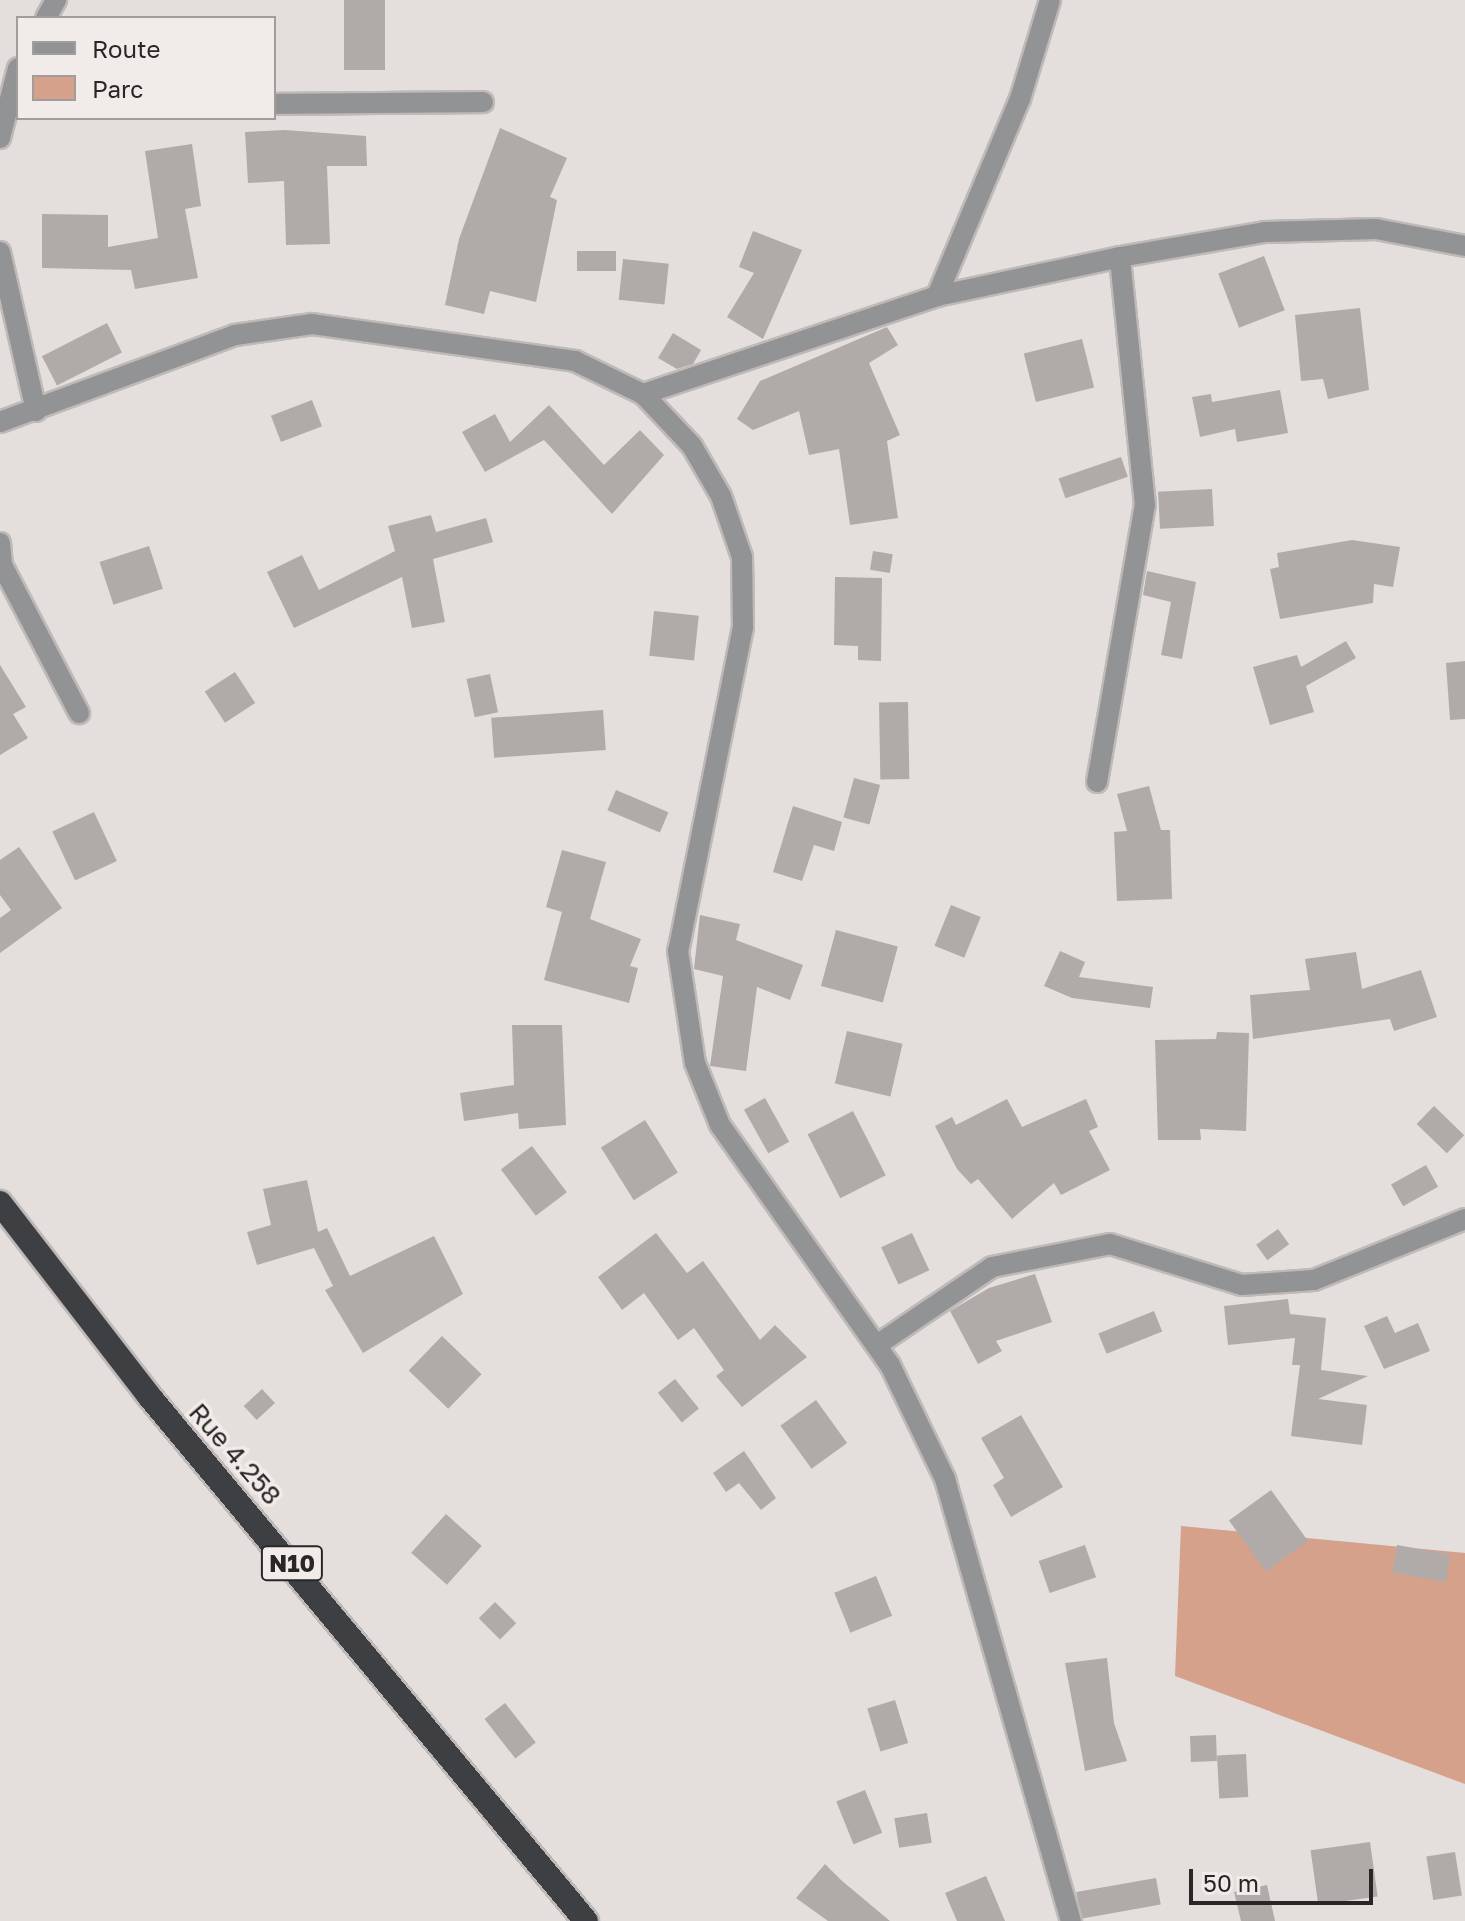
<!DOCTYPE html>
<html>
<head>
<meta charset="utf-8">
<style>
  body { margin:0 }
  #map { position:relative; width:1465px; height:1921px; overflow:hidden; background:#e4dedc; font-family:"Golos Text",sans-serif }
  div>[style] { position:absolute }
  .green>* { inset:0; background:#d6a18b }
  .building>* { inset:0; background:#b0aba8; transform-origin:0 0 }
  .roads { filter:drop-shadow(2px 0 #bfb9b8) drop-shadow(-2px 0 #bfb9b8) drop-shadow(0 2px #bfb9b8) drop-shadow(0 -2px #bfb9b8) }
  .minor>* { height:20px; margin:-10px; padding:0 10px; transform-origin:10px; border-radius:10px; background:#929395 }
  .highway>* { height:24px; margin:-12px; padding:0 12px; transform-origin:12px; border-radius:12px; background:#3d3f43 }
  span { translate:-50% -50%; white-space:nowrap; text-align:center; line-height:1.15; -webkit-text-stroke:7px #f1ebe9; paint-order:stroke }
  .shield-label span { padding:2px 6px; background:#f1ebe9; border:2px solid; border-radius:6px; -webkit-text-stroke-width:0 }
  .shield-label { font-size:24px; color:#292726; font-weight:700 }
  .street-label { font-size:26px; color:#292726 }
  .legend { position:absolute; left:16px; top:16px; width:260px; height:104px; box-sizing:border-box; background:#f1ebe9; border:2px solid #a19d9b; margin:0; padding:10px 14px; list-style:none; font-size:24px; color:#292726 }
  .legend li { display:flex; align-items:center; gap:16px; height:40px }
  .legend b { width:40px; border:2px solid #a19d9b }
  .scale { position:absolute; left:1189px; top:1869px; width:184px; height:36px; box-sizing:border-box; border:4px solid #292726; border-top:0; padding-left:10px; font-size:24px; line-height:28px; white-space:nowrap; color:#292726; -webkit-text-stroke:6px #f1ebe9; paint-order:stroke }
</style>
</head>
<body>
<div id="map">
  <div class="green">
    <i style="clip-path:polygon(1181px 1526px,1465px 1553px,1465px 1784px,1175px 1676px)"></i>
  </div>
  <div class="building">
    <i style="left:344px;top:0;width:41px;height:70px"></i>
    <i style="clip-path:polygon(500px 128px,567px 158px,550px 197px,557px 200px,536px 302px,490px 291px,484px 314px,445px 305px,459px 239px)"></i>
    <i style="clip-path:polygon(285px 130px,366px 136px,367px 166px,327px 166px,330px 244px,286px 245px,284px 181px,248px 183px,245px 132px)"></i>
    <i style="clip-path:polygon(192px 144px,201px 206px,185px 209px,198px 278px,135px 289px,131px 270px,42px 268px,42px 214px,108px 215px,108px 247px,158px 238px,145px 151px)"></i>
    <i style="clip-path:polygon(753px 231px,802px 250px,763px 339px,727px 317px,754px 273px,739px 267px)"></i>
    <i style="left:577px;top:251px;width:39px;height:20px"></i>
    <i style="left:1264px;top:256px;width:58px;height:49px;rotate:69deg"></i>
    <i style="left:623px;top:259px;width:46px;height:41px;rotate:6deg"></i>
    <i style="clip-path:polygon(1360px 308px,1369px 390px,1328px 399px,1323px 379px,1301px 381px,1295px 315px)"></i>
    <i style="left:107px;top:323px;width:33px;height:73px;rotate:63deg"></i>
    <i style="clip-path:polygon(887px 327px,898px 345px,869px 363px,900px 435px,887px 441px,898px 518px,850px 525px,839px 449px,809px 455px,799px 411px,753px 430px,737px 419px,760px 381px)"></i>
    <i style="clip-path:polygon(673px 333px,701px 350px,693px 364px,677px 369px,658px 358px)"></i>
    <i style="left:1082px;top:339px;width:50px;height:60px;rotate:76deg"></i>
    <i style="clip-path:polygon(1280px 390px,1288px 433px,1237px 442px,1235px 429px,1200px 437px,1192px 397px,1211px 394px,1212px 402px)"></i>
    <i style="left:312px;top:400px;width:28px;height:44px;rotate:69deg"></i>
    <i style="clip-path:polygon(549px 405px,604px 465px,640px 430px,664px 455px,612px 514px,544px 440px,485px 472px,462px 432px,495px 414px,510px 442px)"></i>
    <i style="left:1121px;top:457px;width:21px;height:66px;rotate:71deg"></i>
    <i style="left:1212px;top:489px;width:37px;height:54px;rotate:87deg"></i>
    <i style="clip-path:polygon(431px 515px,436px 532px,486px 518px,493px 542px,433px 559px,445px 622px,412px 628px,402px 577px,294px 628px,267px 572px,302px 555px,319px 590px,395px 551px,388px 526px)"></i>
    <i style="clip-path:polygon(1352px 540px,1400px 547px,1393px 587px,1374px 584px,1373px 603px,1280px 619px,1270px 569px,1279px 567px,1277px 553px)"></i>
    <i style="left:149px;top:546px;width:45px;height:52px;rotate:72deg"></i>
    <i style="left:873px;top:551px;width:20px;height:19px;rotate:9deg"></i>
    <i style="clip-path:polygon(1147px 571px,1196px 582px,1182px 659px,1161px 655px,1171px 602px,1143px 595px)"></i>
    <i style="clip-path:polygon(835px 577px,882px 578px,881px 661px,858px 660px,858px 646px,834px 645px)"></i>
    <i style="left:654px;top:611px;width:45px;height:45px;rotate:6deg"></i>
    <i style="clip-path:polygon(1346px 641px,1356px 658px,1306px 686px,1314px 712px,1270px 725px,1253px 667px,1297px 655px,1301px 667px)"></i>
    <i style="clip-path:polygon(1465px 661px,1465px 719px,1450px 720px,1446px 663px)"></i>
    <i style="clip-path:polygon(0 665px,26px 707px,13px 714px,28px 738px,0 755px)"></i>
    <i style="left:235px;top:672px;width:37px;height:36px;rotate:57deg"></i>
    <i style="left:490px;top:674px;width:39px;height:24px;rotate:78deg"></i>
    <i style="left:908px;top:702px;width:77px;height:29px;rotate:89deg"></i>
    <i style="left:603px;top:710px;width:40px;height:112px;rotate:86deg"></i>
    <i style="left:854px;top:778px;width:27px;height:41px;rotate:15deg"></i>
    <i style="clip-path:polygon(1149px 786px,1161px 830px,1170px 830px,1172px 899px,1117px 901px,1114px 832px,1127px 831px,1117px 794px)"></i>
    <i style="left:616px;top:790px;width:57px;height:22px;rotate:23deg"></i>
    <i style="clip-path:polygon(793px 806px,842px 822px,834px 851px,814px 845px,802px 881px,773px 872px)"></i>
    <i style="left:94px;top:812px;width:54px;height:46px;rotate:65deg"></i>
    <i style="clip-path:polygon(19px 847px,62px 908px,0 953px,0 918px,11px 910px,0 895px,0 860px)"></i>
    <i style="clip-path:polygon(562px 850px,606px 862px,590px 919px,641px 939px,630px 966px,638px 968px,629px 1003px,544px 980px,562px 912px,546px 907px)"></i>
    <i style="left:951px;top:905px;width:32px;height:44px;rotate:22deg"></i>
    <i style="clip-path:polygon(700px 915px,740px 924px,736px 940px,803px 965px,790px 1000px,757px 987px,746px 1071px,710px 1066px,723px 976px,694px 969px)"></i>
    <i style="left:836px;top:930px;width:64px;height:58px;rotate:15deg"></i>
    <i style="clip-path:polygon(1060px 951px,1085px 962px,1079px 977px,1153px 987px,1150px 1008px,1072px 998px,1044px 986px)"></i>
    <i style="clip-path:polygon(1356px 952px,1362px 989px,1421px 970px,1437px 1017px,1394px 1031px,1390px 1019px,1253px 1039px,1250px 995px,1310px 990px,1305px 959px)"></i>
    <i style="clip-path:polygon(512px 1025px,562px 1025px,566px 1125px,519px 1129px,518px 1113px,464px 1121px,460px 1093px,514px 1085px)"></i>
    <i style="left:847px;top:1031px;width:57px;height:54px;rotate:13deg"></i>
    <i style="clip-path:polygon(1217px 1032px,1249px 1033px,1246px 1131px,1200px 1129px,1201px 1140px,1158px 1140px,1155px 1040px,1216px 1039px)"></i>
    <i style="left:765px;top:1098px;width:50px;height:24px;rotate:61deg"></i>
    <i style="clip-path:polygon(1007px 1099px,1022px 1127px,1086px 1099px,1098px 1127px,1089px 1131px,1110px 1170px,1061px 1195px,1054px 1183px,1012px 1219px,978px 1179px,971px 1184px,957px 1169px,935px 1126px,952px 1117px,956px 1125px)"></i>
    <i style="left:1434px;top:1106px;width:42px;height:25px;rotate:44deg"></i>
    <i style="left:853px;top:1111px;width:72px;height:51px;rotate:63deg"></i>
    <i style="left:645px;top:1120px;width:62px;height:52px;rotate:58deg"></i>
    <i style="left:532px;top:1146px;width:58px;height:39px;rotate:53deg"></i>
    <i style="left:1426px;top:1165px;width:25px;height:40px;rotate:61deg"></i>
    <i style="clip-path:polygon(307px 1180px,318px 1232px,327px 1228px,350px 1276px,434px 1236px,463px 1294px,363px 1353px,325px 1290px,333px 1286px,314px 1248px,257px 1265px,247px 1232px,271px 1225px,263px 1189px)"></i>
    <i style="left:1278px;top:1229px;width:19px;height:27px;rotate:54deg"></i>
    <i style="clip-path:polygon(656px 1233px,687px 1273px,703px 1261px,760px 1340px,775px 1325px,807px 1357px,742px 1407px,716px 1376px,724px 1370px,694px 1328px,678px 1340px,644px 1293px,622px 1310px,598px 1277px)"></i>
    <i style="left:912px;top:1233px;width:41px;height:34px;rotate:65deg"></i>
    <i style="clip-path:polygon(1035px 1274px,1052px 1322px,996px 1341px,1002px 1351px,978px 1364px,950px 1311px,989px 1288px)"></i>
    <i style="clip-path:polygon(1288px 1299px,1290px 1314px,1326px 1318px,1321px 1370px,1368px 1376px,1318px 1399px,1367px 1405px,1362px 1445px,1291px 1436px,1300px 1365px,1292px 1365px,1295px 1338px,1228px 1345px,1224px 1306px)"></i>
    <i style="left:1154px;top:1311px;width:22px;height:60px;rotate:68deg"></i>
    <i style="clip-path:polygon(1387px 1316px,1395px 1333px,1418px 1323px,1430px 1351px,1384px 1369px,1364px 1326px)"></i>
    <i style="left:442px;top:1336px;width:55px;height:48px;rotate:44deg"></i>
    <i style="left:675px;top:1379px;width:38px;height:22px;rotate:51deg"></i>
    <i style="left:262px;top:1389px;width:19px;height:25px;rotate:47deg"></i>
    <i style="left:816px;top:1400px;width:53px;height:44px;rotate:54deg"></i>
    <i style="clip-path:polygon(1021px 1415px,1063px 1487px,1011px 1517px,993px 1485px,1004px 1478px,981px 1438px)"></i>
    <i style="clip-path:polygon(744px 1451px,776px 1498px,761px 1510px,739px 1483px,726px 1492px,713px 1473px)"></i>
    <i style="left:1271px;top:1490px;width:63px;height:52px;rotate:54deg"></i>
    <i style="left:446px;top:1514px;width:48px;height:52px;rotate:42deg"></i>
    <i style="left:1085px;top:1545px;width:34px;height:49px;rotate:71deg"></i>
    <i style="left:1397px;top:1545px;width:54px;height:28px;rotate:10deg"></i>
    <i style="left:876px;top:1576px;width:43px;height:45px;rotate:68deg"></i>
    <i style="left:495px;top:1602px;width:30px;height:23px;rotate:45deg"></i>
    <i style="clip-path:polygon(1107px 1658px,1114px 1723px,1127px 1761px,1085px 1771px,1065px 1663px)"></i>
    <i style="left:895px;top:1700px;width:45px;height:29px;rotate:73deg"></i>
    <i style="left:505px;top:1703px;width:50px;height:26px;rotate:52deg"></i>
    <i style="left:1216px;top:1735px;width:26px;height:26px;rotate:88deg"></i>
    <i style="left:1246px;top:1754px;width:43px;height:29px;rotate:87deg"></i>
    <i style="left:865px;top:1790px;width:46px;height:31px;rotate:68deg"></i>
    <i style="left:927px;top:1813px;width:30px;height:33px;rotate:81deg"></i>
    <i style="left:1370px;top:1842px;width:55px;height:60px;rotate:82deg"></i>
    <i style="left:1455px;top:1852px;width:44px;height:29px;rotate:81deg"></i>
    <i style="clip-path:polygon(825px 1864px,841px 1880px,890px 1921px,828px 1921px,796px 1898px)"></i>
    <i style="clip-path:polygon(986px 1876px,1005px 1921px,957px 1921px,945px 1893px)"></i>
    <i style="left:1156px;top:1878px;width:27px;height:81px;rotate:80deg"></i>
    <i style="clip-path:polygon(1267px 1885px,1275px 1921px,1241px 1921px,1234px 1892px)"></i>
  </div>
  <div class="roads">
    <div class="minor">
      <i style="left:46px;top:18px;width:21px;rotate:-61deg"></i>
      <i style="left:274px;top:104px;width:209px;rotate:-0.5deg"></i>
      <i style="left:0;top:138px;width:72px;rotate:-75.6deg"></i>
      <i style="left:0;top:252px;width:163px;rotate:77.2deg"></i>
      <i style="left:937px;top:296px;width:214px;rotate:-67.2deg"></i>
      <i style="left:1020px;top:99px;width:103px;rotate:-73.1deg"></i>
      <i style="left:643px;top:394px;width:310px;rotate:-18.4deg"></i>
      <i style="left:937px;top:296px;width:187px;rotate:-12deg"></i>
      <i style="left:1120px;top:257px;width:147px;rotate:-9.8deg"></i>
      <i style="left:1265px;top:232px;width:111px;rotate:-1.5deg"></i>
      <i style="left:1376px;top:229px;width:91px;rotate:10.8deg"></i>
      <i style="left:0;top:422px;width:251px;rotate:-20.3deg"></i>
      <i style="left:235px;top:335px;width:78px;rotate:-8.1deg"></i>
      <i style="left:312px;top:324px;width:266px;rotate:8deg"></i>
      <i style="left:575px;top:361px;width:76px;rotate:25.9deg"></i>
      <i style="left:643px;top:394px;width:71px;rotate:46.7deg"></i>
      <i style="left:692px;top:446px;width:58px;rotate:59.9deg"></i>
      <i style="left:721px;top:496px;width:65px;rotate:71deg"></i>
      <i style="left:742px;top:557px;width:70px;rotate:89.2deg"></i>
      <i style="left:743px;top:627px;width:330px;rotate:101.3deg"></i>
      <i style="left:678px;top:951px;width:113px;rotate:81.4deg"></i>
      <i style="left:695px;top:1063px;width:67px;rotate:68deg"></i>
      <i style="left:720px;top:1125px;width:294px;rotate:54.7deg"></i>
      <i style="left:890px;top:1365px;width:127px;rotate:64.2deg"></i>
      <i style="left:945px;top:1479px;width:460px;rotate:74.1deg"></i>
      <i style="left:0;top:543px;width:22px;rotate:85deg"></i>
      <i style="left:2px;top:565px;width:167px;rotate:62.5deg"></i>
      <i style="left:1097px;top:782px;width:281px;rotate:-80.2deg"></i>
      <i style="left:1145px;top:505px;width:249px;rotate:-95.8deg"></i>
      <i style="left:877px;top:1345px;width:139px;rotate:-34.1deg"></i>
      <i style="left:992px;top:1267px;width:120px;rotate:-11deg"></i>
      <i style="left:1110px;top:1244px;width:138px;rotate:17.3deg"></i>
      <i style="left:1242px;top:1285px;width:72px;rotate:-4deg"></i>
      <i style="left:1314px;top:1280px;width:163px;rotate:-22deg"></i>
    </div>
    <div class="highway">
      <i style="left:0;top:1203px;width:244px;rotate:52.3deg"></i>
      <i style="left:149px;top:1396px;width:683px;rotate:50.23deg"></i>
    </div>
  </div>
  <div class="shield-label">
    <span style="left:292px;top:1563px">N10</span>
  </div>
  <div class="street-label">
    <span style="left:235px;top:1454px;rotate:49deg">Rue 4.258</span>
  </div>
  <ul class="legend">
  <li><b style="height:10px;background:#929395"></b>Route</li>
  <li><b style="height:22px;background:#d6a18b"></b>Parc</li>
  </ul>
  <div class="scale">50 m</div>
</div>
</body>
</html>
